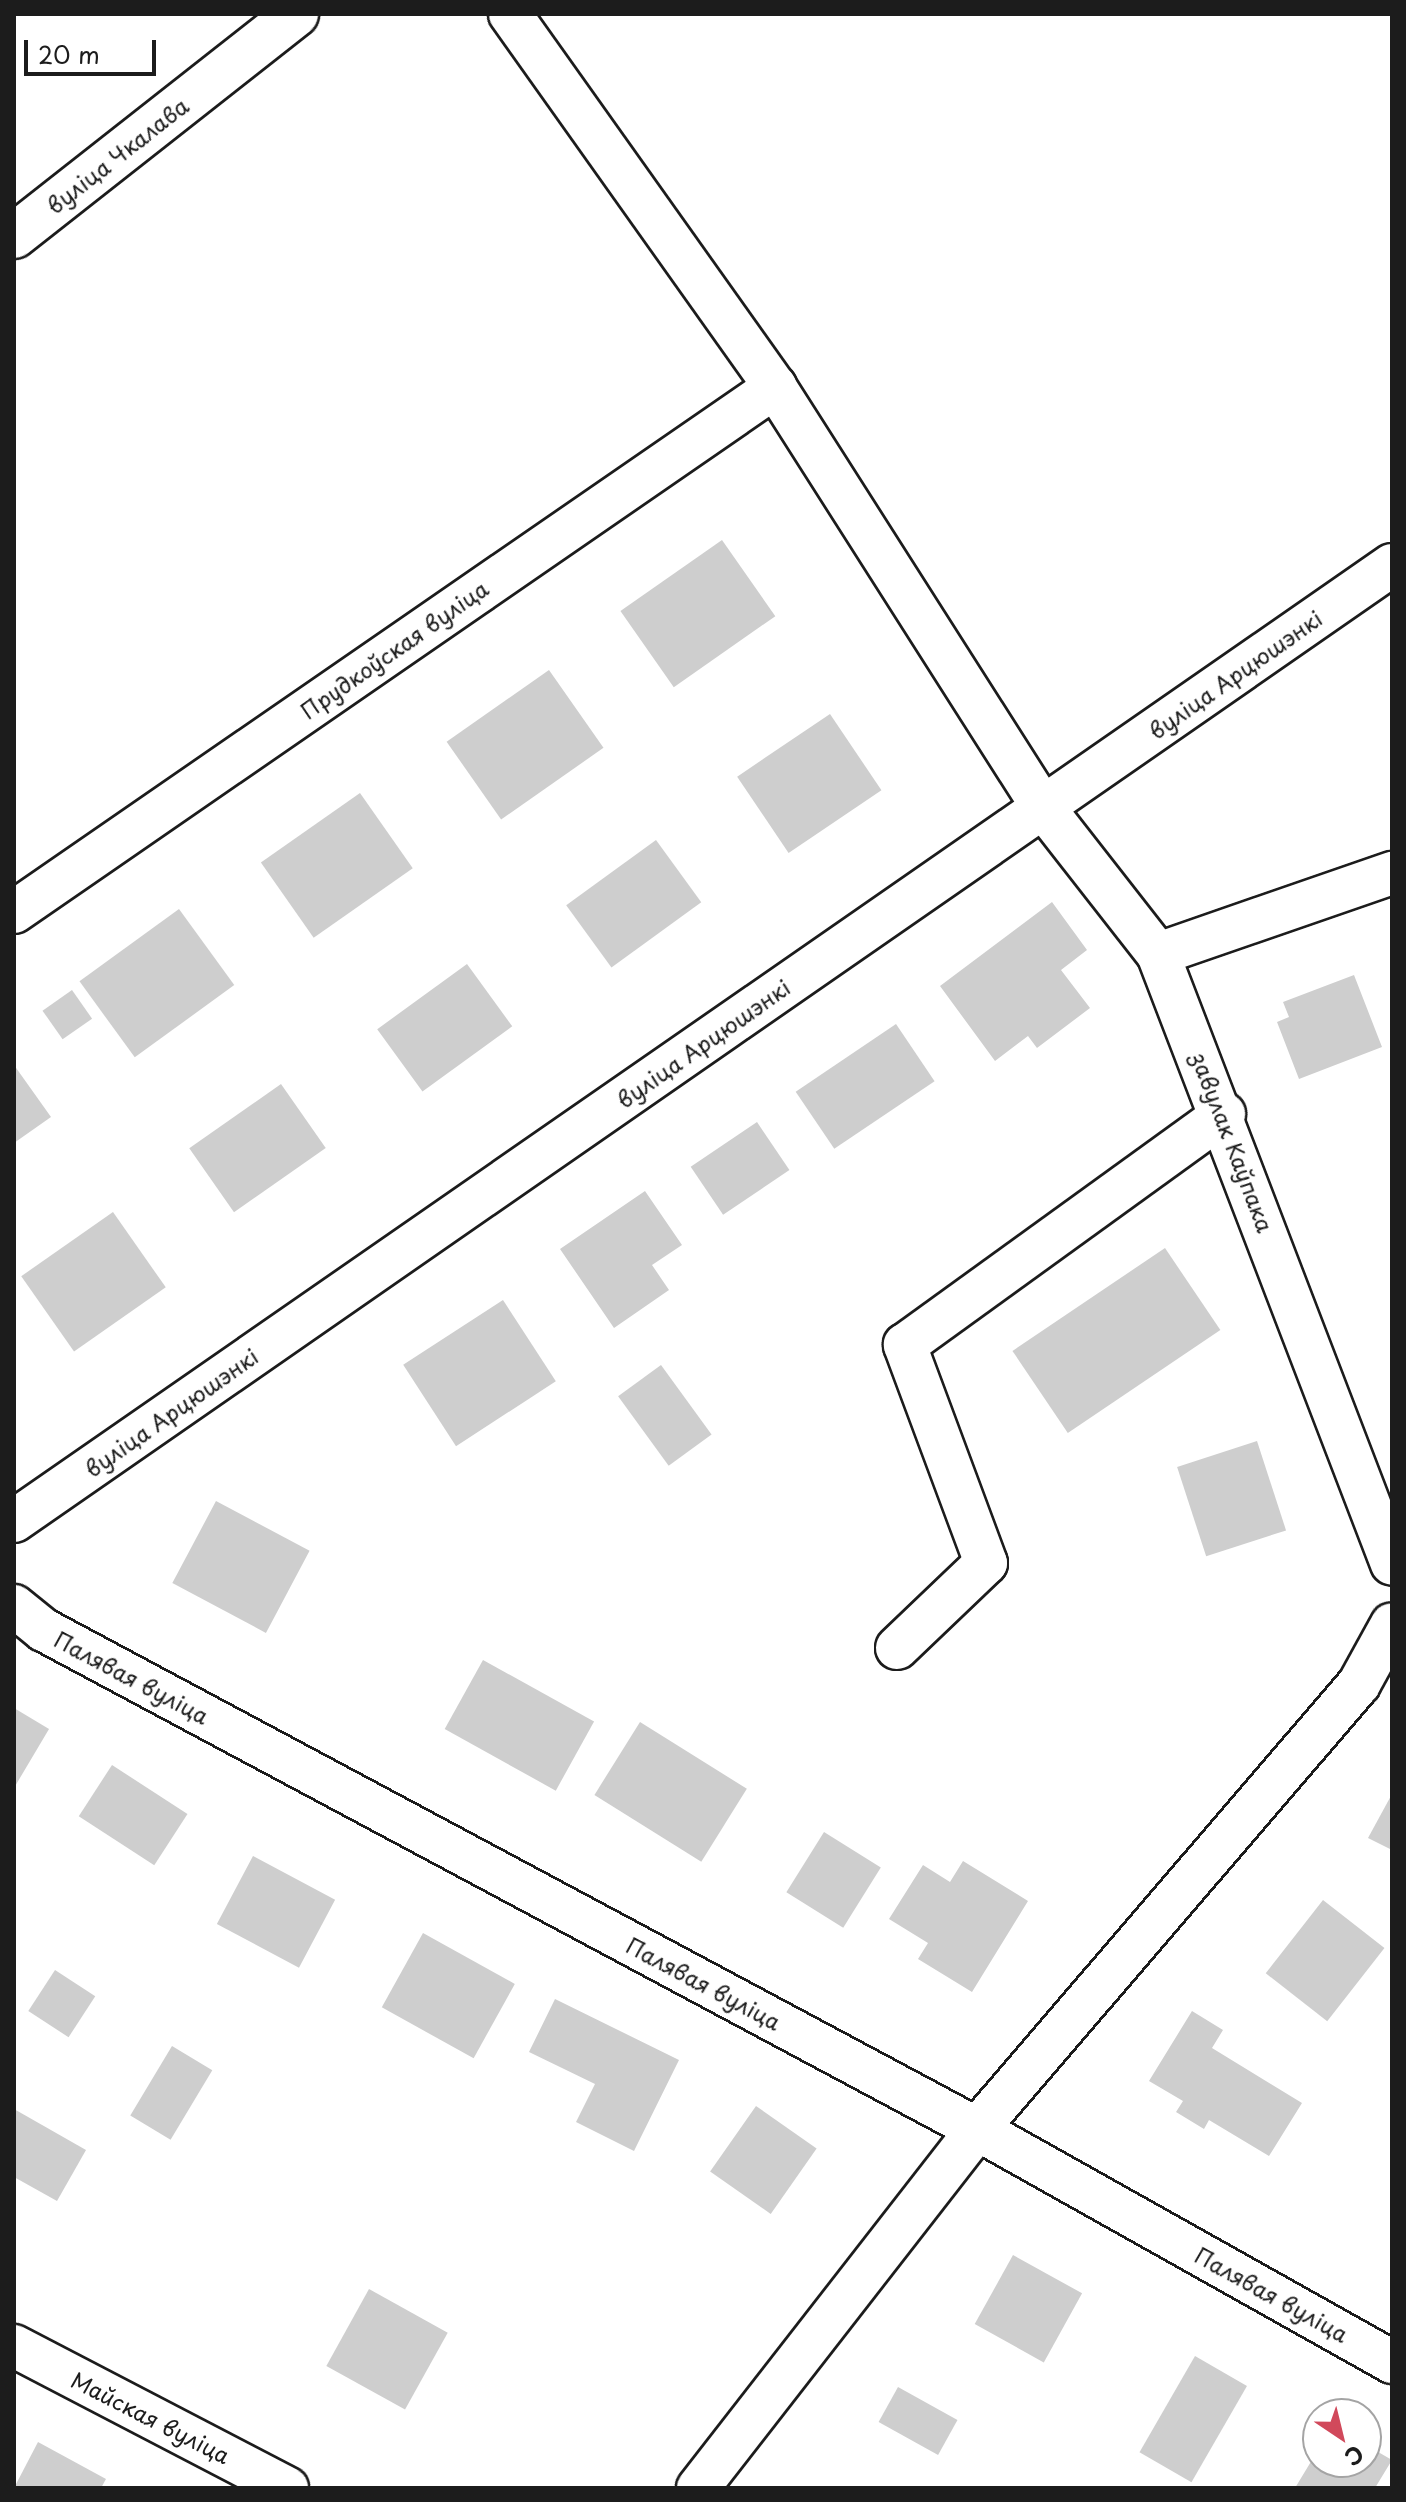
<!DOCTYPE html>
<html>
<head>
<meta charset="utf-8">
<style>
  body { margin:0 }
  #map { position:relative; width:1406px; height:2502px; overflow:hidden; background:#fff; font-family:"Playpen Sans",sans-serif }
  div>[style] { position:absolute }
  .building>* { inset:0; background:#cecece; transform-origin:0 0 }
  .roads { filter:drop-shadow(2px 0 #1c1c1c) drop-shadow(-2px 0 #1c1c1c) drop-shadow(0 2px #1c1c1c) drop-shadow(0 -2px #1c1c1c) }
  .minor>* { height:42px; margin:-21px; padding:0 21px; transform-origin:21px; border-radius:21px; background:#fff }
  .major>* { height:44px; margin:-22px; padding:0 22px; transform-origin:22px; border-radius:22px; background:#fff }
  span { translate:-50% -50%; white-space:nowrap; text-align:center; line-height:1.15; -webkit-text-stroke:6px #fff; paint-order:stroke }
  .street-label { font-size:22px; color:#1c1c1c }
  .frame { position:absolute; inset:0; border:16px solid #1c1c1c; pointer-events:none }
  .north { position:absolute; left:1302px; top:2398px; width:80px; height:80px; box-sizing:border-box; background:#fff; border:2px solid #a4a4a4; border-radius:50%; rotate:145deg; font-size:22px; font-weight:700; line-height:32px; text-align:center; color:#1c1c1c }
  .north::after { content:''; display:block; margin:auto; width:28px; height:36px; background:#d1495b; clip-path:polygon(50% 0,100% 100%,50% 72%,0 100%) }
  .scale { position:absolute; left:24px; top:40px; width:132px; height:36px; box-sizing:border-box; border:4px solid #1c1c1c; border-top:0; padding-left:10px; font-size:24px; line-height:28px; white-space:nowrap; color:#1c1c1c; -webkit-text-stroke:6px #fff; paint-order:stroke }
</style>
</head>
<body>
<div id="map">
  <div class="building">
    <i style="left:722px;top:540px;width:93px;height:124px;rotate:55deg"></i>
    <i style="left:549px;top:670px;width:95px;height:125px;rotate:55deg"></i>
    <i style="left:830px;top:714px;width:92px;height:112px;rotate:56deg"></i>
    <i style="left:360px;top:793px;width:92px;height:121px;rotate:55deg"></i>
    <i style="left:656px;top:840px;width:77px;height:111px;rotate:54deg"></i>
    <i style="clip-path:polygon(1052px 902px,1087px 950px,1061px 970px,1090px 1008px,1037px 1048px,1028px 1036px,995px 1061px,940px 986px)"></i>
    <i style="left:179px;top:909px;width:94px;height:123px;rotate:54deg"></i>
    <i style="left:467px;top:964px;width:77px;height:111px;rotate:54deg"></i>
    <i style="clip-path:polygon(1354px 975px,1382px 1047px,1299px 1079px,1277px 1022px,1289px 1017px,1283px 1002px)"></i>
    <i style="left:72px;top:990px;width:35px;height:36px;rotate:55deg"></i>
    <i style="left:896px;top:1024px;width:69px;height:121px;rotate:56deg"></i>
    <i style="clip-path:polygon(14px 1065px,51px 1117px,14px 1143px)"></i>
    <i style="left:281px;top:1084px;width:78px;height:112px;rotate:55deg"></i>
    <i style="left:757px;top:1122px;width:58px;height:80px;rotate:56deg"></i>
    <i style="clip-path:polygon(645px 1191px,682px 1245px,652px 1265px,669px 1290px,614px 1328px,560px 1249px)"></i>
    <i style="left:113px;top:1212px;width:92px;height:112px;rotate:55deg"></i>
    <i style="left:1165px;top:1248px;width:99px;height:184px;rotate:56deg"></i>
    <i style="left:503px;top:1300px;width:97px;height:119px;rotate:57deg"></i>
    <i style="left:661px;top:1365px;width:86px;height:53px;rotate:54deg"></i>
    <i style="left:1257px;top:1441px;width:94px;height:84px;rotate:72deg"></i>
    <i style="left:216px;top:1501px;width:106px;height:93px;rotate:28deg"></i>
    <i style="left:483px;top:1660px;width:127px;height:79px;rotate:29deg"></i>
    <i style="clip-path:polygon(14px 1708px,49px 1729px,14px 1788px)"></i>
    <i style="left:640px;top:1722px;width:126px;height:86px;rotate:32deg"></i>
    <i style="left:112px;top:1765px;width:90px;height:61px;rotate:33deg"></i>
    <i style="clip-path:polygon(1392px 1794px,1392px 1850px,1368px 1838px)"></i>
    <i style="left:824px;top:1832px;width:67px;height:71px;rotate:32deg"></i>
    <i style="left:253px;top:1856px;width:93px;height:77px;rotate:28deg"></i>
    <i style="clip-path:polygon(963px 1861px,1028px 1901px,972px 1992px,918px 1959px,928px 1943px,889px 1919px,923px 1865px,950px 1882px)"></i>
    <i style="left:1323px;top:1900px;width:78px;height:93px;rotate:38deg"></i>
    <i style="left:423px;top:1933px;width:105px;height:85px;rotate:29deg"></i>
    <i style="left:55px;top:1970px;width:48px;height:49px;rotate:33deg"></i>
    <i style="clip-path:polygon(555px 1999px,679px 2060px,634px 2151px,576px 2122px,595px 2084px,529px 2052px)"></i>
    <i style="clip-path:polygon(1192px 2011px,1223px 2030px,1212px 2048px,1302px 2103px,1269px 2156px,1209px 2120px,1204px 2129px,1176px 2112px,1183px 2101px,1149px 2081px)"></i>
    <i style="left:172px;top:2046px;width:47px;height:81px;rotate:31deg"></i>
    <i style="left:756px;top:2106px;width:74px;height:80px;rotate:35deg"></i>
    <i style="clip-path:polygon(14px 2109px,86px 2150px,57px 2201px,14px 2177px)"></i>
    <i style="left:1013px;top:2255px;width:79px;height:79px;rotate:29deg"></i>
    <i style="left:369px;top:2289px;width:90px;height:88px;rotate:29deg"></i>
    <i style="left:1195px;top:2356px;width:60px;height:111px;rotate:30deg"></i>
    <i style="left:898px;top:2387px;width:68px;height:40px;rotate:29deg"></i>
    <i style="clip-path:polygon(38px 2442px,106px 2479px,101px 2488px,14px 2488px)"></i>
    <i style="clip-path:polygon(1366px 2445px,1392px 2460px,1375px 2488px,1295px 2488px,1318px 2450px,1318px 2462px,1366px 2462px)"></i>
  </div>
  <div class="roads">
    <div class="minor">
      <i style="left:510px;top:14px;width:458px;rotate:54.6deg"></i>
      <i style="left:775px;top:387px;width:498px;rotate:57.5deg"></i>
      <i style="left:1043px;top:807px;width:187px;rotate:52deg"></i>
      <i style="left:1158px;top:954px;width:653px;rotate:69.01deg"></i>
      <i style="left:14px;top:912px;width:925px;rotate:-34.6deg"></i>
      <i style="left:1158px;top:954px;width:248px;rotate:-19.1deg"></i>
      <i style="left:14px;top:1521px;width:1677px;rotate:-34.75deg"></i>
      <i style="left:14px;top:1606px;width:38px;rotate:39deg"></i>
      <i style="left:44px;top:1630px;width:1058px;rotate:28.14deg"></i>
      <i style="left:977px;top:2129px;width:476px;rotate:29.3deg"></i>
      <i style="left:897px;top:1648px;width:123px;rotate:-43.7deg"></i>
      <i style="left:986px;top:1563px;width:233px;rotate:-110.4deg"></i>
      <i style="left:905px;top:1345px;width:394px;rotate:-35.9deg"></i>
      <i style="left:14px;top:2346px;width:308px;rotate:27.5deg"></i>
      <i style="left:698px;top:2488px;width:455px;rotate:-52.1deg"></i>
      <i style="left:977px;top:2129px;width:586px;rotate:-49.36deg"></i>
      <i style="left:1359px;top:1684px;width:68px;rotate:-61.2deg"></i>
    </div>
    <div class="major">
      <i style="left:14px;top:236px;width:359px;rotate:-38.2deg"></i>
    </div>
  </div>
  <div class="street-label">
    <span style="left:117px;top:155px;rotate:-38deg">вуліца Чкалава</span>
    <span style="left:394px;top:649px;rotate:-35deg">Прудкоўская вуліца</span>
    <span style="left:1235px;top:674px;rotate:-35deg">вуліца Арцюшэнкі</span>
    <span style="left:703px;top:1043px;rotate:-35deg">вуліца Арцюшэнкі</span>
    <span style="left:1233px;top:1142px;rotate:69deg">завулак Каўпака</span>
    <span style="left:171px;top:1412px;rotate:-35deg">вуліца Арцюшэнкі</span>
    <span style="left:132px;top:1677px;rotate:28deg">Палявая вуліца</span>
    <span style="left:704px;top:1983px;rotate:28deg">Палявая вуліца</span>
    <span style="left:1272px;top:2294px;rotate:29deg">Палявая вуліца</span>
    <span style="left:151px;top:2417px;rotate:27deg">Майская вуліца</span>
  </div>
  <div class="frame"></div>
  <div class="north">С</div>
  <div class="scale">20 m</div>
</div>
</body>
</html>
